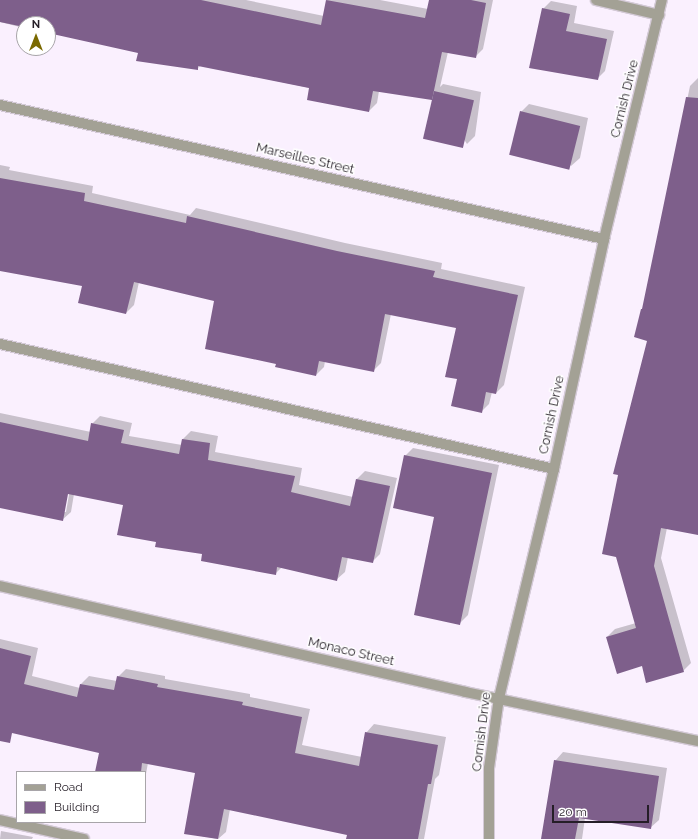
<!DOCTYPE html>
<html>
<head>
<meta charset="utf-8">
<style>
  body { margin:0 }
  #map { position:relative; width:698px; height:839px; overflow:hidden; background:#faf0fe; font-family:Raleway,sans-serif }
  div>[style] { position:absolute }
  .shadow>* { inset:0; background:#0003 }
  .building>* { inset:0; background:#7e5f8b; transform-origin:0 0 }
  .roads { filter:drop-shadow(1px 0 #d4cad7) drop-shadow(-1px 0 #d4cad7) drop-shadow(0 1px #d4cad7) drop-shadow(0 -1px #d4cad7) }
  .service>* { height:10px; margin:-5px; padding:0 5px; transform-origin:5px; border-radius:5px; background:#a3a195 }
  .minor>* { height:10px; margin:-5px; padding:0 5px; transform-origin:5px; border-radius:5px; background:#a3a195 }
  span { translate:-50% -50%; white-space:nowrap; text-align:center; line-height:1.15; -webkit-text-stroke:3px #fff; paint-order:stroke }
  .street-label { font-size:13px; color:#251e27 }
  .legend { position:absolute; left:16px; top:771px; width:130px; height:52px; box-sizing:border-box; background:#fff; border:1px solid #a8a5a9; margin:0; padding:5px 7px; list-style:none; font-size:12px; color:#251e27 }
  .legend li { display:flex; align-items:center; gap:8px; height:20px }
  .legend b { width:20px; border:1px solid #a8a5a9 }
  .north { position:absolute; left:16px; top:16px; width:40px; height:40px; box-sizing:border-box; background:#fff; border:1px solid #a8a5a9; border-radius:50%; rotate:0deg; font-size:11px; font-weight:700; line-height:16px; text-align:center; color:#251e27 }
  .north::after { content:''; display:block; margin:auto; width:14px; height:18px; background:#7a6900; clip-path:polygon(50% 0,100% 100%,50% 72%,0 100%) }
  .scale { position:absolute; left:552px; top:805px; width:97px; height:18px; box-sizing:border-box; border:2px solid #251e27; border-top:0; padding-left:5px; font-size:12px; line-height:14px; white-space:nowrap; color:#251e27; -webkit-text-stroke:3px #fff; paint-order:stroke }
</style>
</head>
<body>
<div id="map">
  <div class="shadow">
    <i style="clip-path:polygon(0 0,246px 0,324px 16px,327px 0,380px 0,428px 9px,430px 0,493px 0,483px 49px,475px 57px,448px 52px,440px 87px,443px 84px,481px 92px,475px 136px,467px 144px,435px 95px,431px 99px,379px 91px,377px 103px,369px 111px,310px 88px,201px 65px,197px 69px,139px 52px,48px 32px,48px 24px,24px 24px,24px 28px,0 22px)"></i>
    <i style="clip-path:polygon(551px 1px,577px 6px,574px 23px,614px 31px,605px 71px,597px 79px,543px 9px)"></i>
    <i style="clip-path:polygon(698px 78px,698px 534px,667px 528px,661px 558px,691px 663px,683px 671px,642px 665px,607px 637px,615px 629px,636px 623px,617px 556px,648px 340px,644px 307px,690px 86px)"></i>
    <i style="clip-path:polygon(529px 104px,588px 118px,580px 158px,571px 166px,521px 112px)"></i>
    <i style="clip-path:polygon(0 165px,10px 167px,9px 170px,93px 186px,92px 193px,190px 215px,196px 208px,345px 243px,442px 263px,441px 269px,525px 287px,504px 385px,496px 393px,492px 392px,489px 404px,481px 412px,458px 379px,457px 327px,391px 314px,381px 363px,373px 371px,325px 361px,324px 367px,316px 375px,277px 363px,216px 300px,139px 282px,134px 305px,126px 313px,83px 285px,0 270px)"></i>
    <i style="clip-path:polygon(evenodd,0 413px,91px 432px,92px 424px,100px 416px,132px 423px,129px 436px,182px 445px,183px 439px,191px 431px,218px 436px,215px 452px,302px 468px,299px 485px,353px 497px,357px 479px,365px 471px,397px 478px,380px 554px,372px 562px,348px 557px,345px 572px,336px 580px,282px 567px,276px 573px,158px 541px,124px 505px,74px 494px,71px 512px,62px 520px,0 507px,0 413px,68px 489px,70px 489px,66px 512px,64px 512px,68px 489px)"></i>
    <i style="clip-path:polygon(413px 448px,499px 465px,468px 615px,460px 623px,435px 516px,405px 456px)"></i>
    <i style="clip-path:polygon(0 639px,38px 648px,32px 676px,80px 688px,81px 684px,89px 676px,117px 681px,118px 677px,126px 669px,165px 676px,165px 679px,250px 694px,250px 697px,310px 709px,302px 745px,362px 757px,366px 733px,374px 724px,446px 737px,439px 775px,435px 779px,424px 839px,347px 839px,348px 834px,230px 809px,226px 832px,218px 839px,185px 833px,196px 773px,148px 763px,145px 779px,145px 772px,96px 772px,100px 752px,0 729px)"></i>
    <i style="clip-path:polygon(563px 752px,667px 768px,659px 820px,650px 828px,585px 818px,582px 839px,542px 839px,555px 761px)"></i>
    <i style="clip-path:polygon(1px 831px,33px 837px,32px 839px,0 839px)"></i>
  </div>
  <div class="building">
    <i style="clip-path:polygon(0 0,201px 0,321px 25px,326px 0,425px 18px,429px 0,471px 0,486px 3px,476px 58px,442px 52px,432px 100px,373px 91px,369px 112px,307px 100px,309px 88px,198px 66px,198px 70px,136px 61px,138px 53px,48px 33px,48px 24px,24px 24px,24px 27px,0 22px)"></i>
    <i style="clip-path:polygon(542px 8px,570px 14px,566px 31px,607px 39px,598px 80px,529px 68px)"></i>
    <i style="left:434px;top:91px;width:41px;height:49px;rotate:13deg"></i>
    <i style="clip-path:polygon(686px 97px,698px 98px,698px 535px,661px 528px,654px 566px,684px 672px,646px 683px,642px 666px,617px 674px,606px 637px,636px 628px,616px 557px,602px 554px,618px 475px,613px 474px,647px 341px,634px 337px,641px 309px,642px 309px)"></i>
    <i style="left:520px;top:111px;width:62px;height:45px;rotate:14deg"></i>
    <i style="clip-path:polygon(0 178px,85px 193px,84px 201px,186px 223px,187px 216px,337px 251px,435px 271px,433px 277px,518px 295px,496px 394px,486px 392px,482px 413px,451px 406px,457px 379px,445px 377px,456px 328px,385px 314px,374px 372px,319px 361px,316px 376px,275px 367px,276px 364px,205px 349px,214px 301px,134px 282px,126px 314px,78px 303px,82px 286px,0 271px)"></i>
    <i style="clip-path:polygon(0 422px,88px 441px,91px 423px,124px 430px,121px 443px,179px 454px,182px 439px,210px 443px,208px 460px,295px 476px,291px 492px,350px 506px,356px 479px,390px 486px,373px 563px,342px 557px,337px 581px,277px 567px,276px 575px,201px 561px,202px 554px,155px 547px,156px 542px,117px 535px,123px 505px,68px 494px,63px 521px,0 508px)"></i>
    <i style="clip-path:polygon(404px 455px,492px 473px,460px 625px,414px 615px,434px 517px,393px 508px)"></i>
    <i style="clip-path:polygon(0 648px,31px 656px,24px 684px,77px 697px,80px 684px,114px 690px,117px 676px,158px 684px,157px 687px,243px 702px,242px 705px,302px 717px,295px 753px,359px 766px,365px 732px,438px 745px,431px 784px,428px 784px,418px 839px,346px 839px,347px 835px,224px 809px,218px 839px,184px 834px,195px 773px,142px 763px,141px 772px,95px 772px,99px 753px,12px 733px,10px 743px,0 741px)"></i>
    <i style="clip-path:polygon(554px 760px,659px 776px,651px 829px,579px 818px,575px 839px,541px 839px)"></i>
  </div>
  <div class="roads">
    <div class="service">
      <i style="left:596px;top:0;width:65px;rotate:13.4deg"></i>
      <i style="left:0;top:344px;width:568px;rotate:12.71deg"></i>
      <i style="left:0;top:820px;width:86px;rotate:12.7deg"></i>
    </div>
    <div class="minor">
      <i style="left:0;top:105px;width:619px;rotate:12.51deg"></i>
      <i style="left:0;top:586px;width:477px;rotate:12.8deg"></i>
      <i style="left:465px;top:692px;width:238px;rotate:11.9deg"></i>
      <i style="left:489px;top:839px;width:71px;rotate:-90deg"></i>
      <i style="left:489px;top:768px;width:71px;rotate:-81.9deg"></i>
      <i style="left:499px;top:698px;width:236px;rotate:-76.5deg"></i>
      <i style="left:554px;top:469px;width:235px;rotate:-77.7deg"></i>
      <i style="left:604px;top:239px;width:246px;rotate:-76.4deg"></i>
    </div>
  </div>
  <div class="street-label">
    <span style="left:625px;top:99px;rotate:-76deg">Cornish Drive</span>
    <span style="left:305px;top:159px;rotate:13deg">Marseilles Street</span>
    <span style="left:552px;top:415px;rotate:-78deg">Cornish Drive</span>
    <span style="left:351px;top:652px;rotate:13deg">Monaco Street</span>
    <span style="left:482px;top:732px;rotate:-83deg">Cornish Drive</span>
  </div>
  <ul class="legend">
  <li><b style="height:5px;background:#a3a195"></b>Road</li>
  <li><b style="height:11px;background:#7e5f8b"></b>Building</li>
  </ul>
  <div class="north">N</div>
  <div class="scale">20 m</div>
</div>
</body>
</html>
